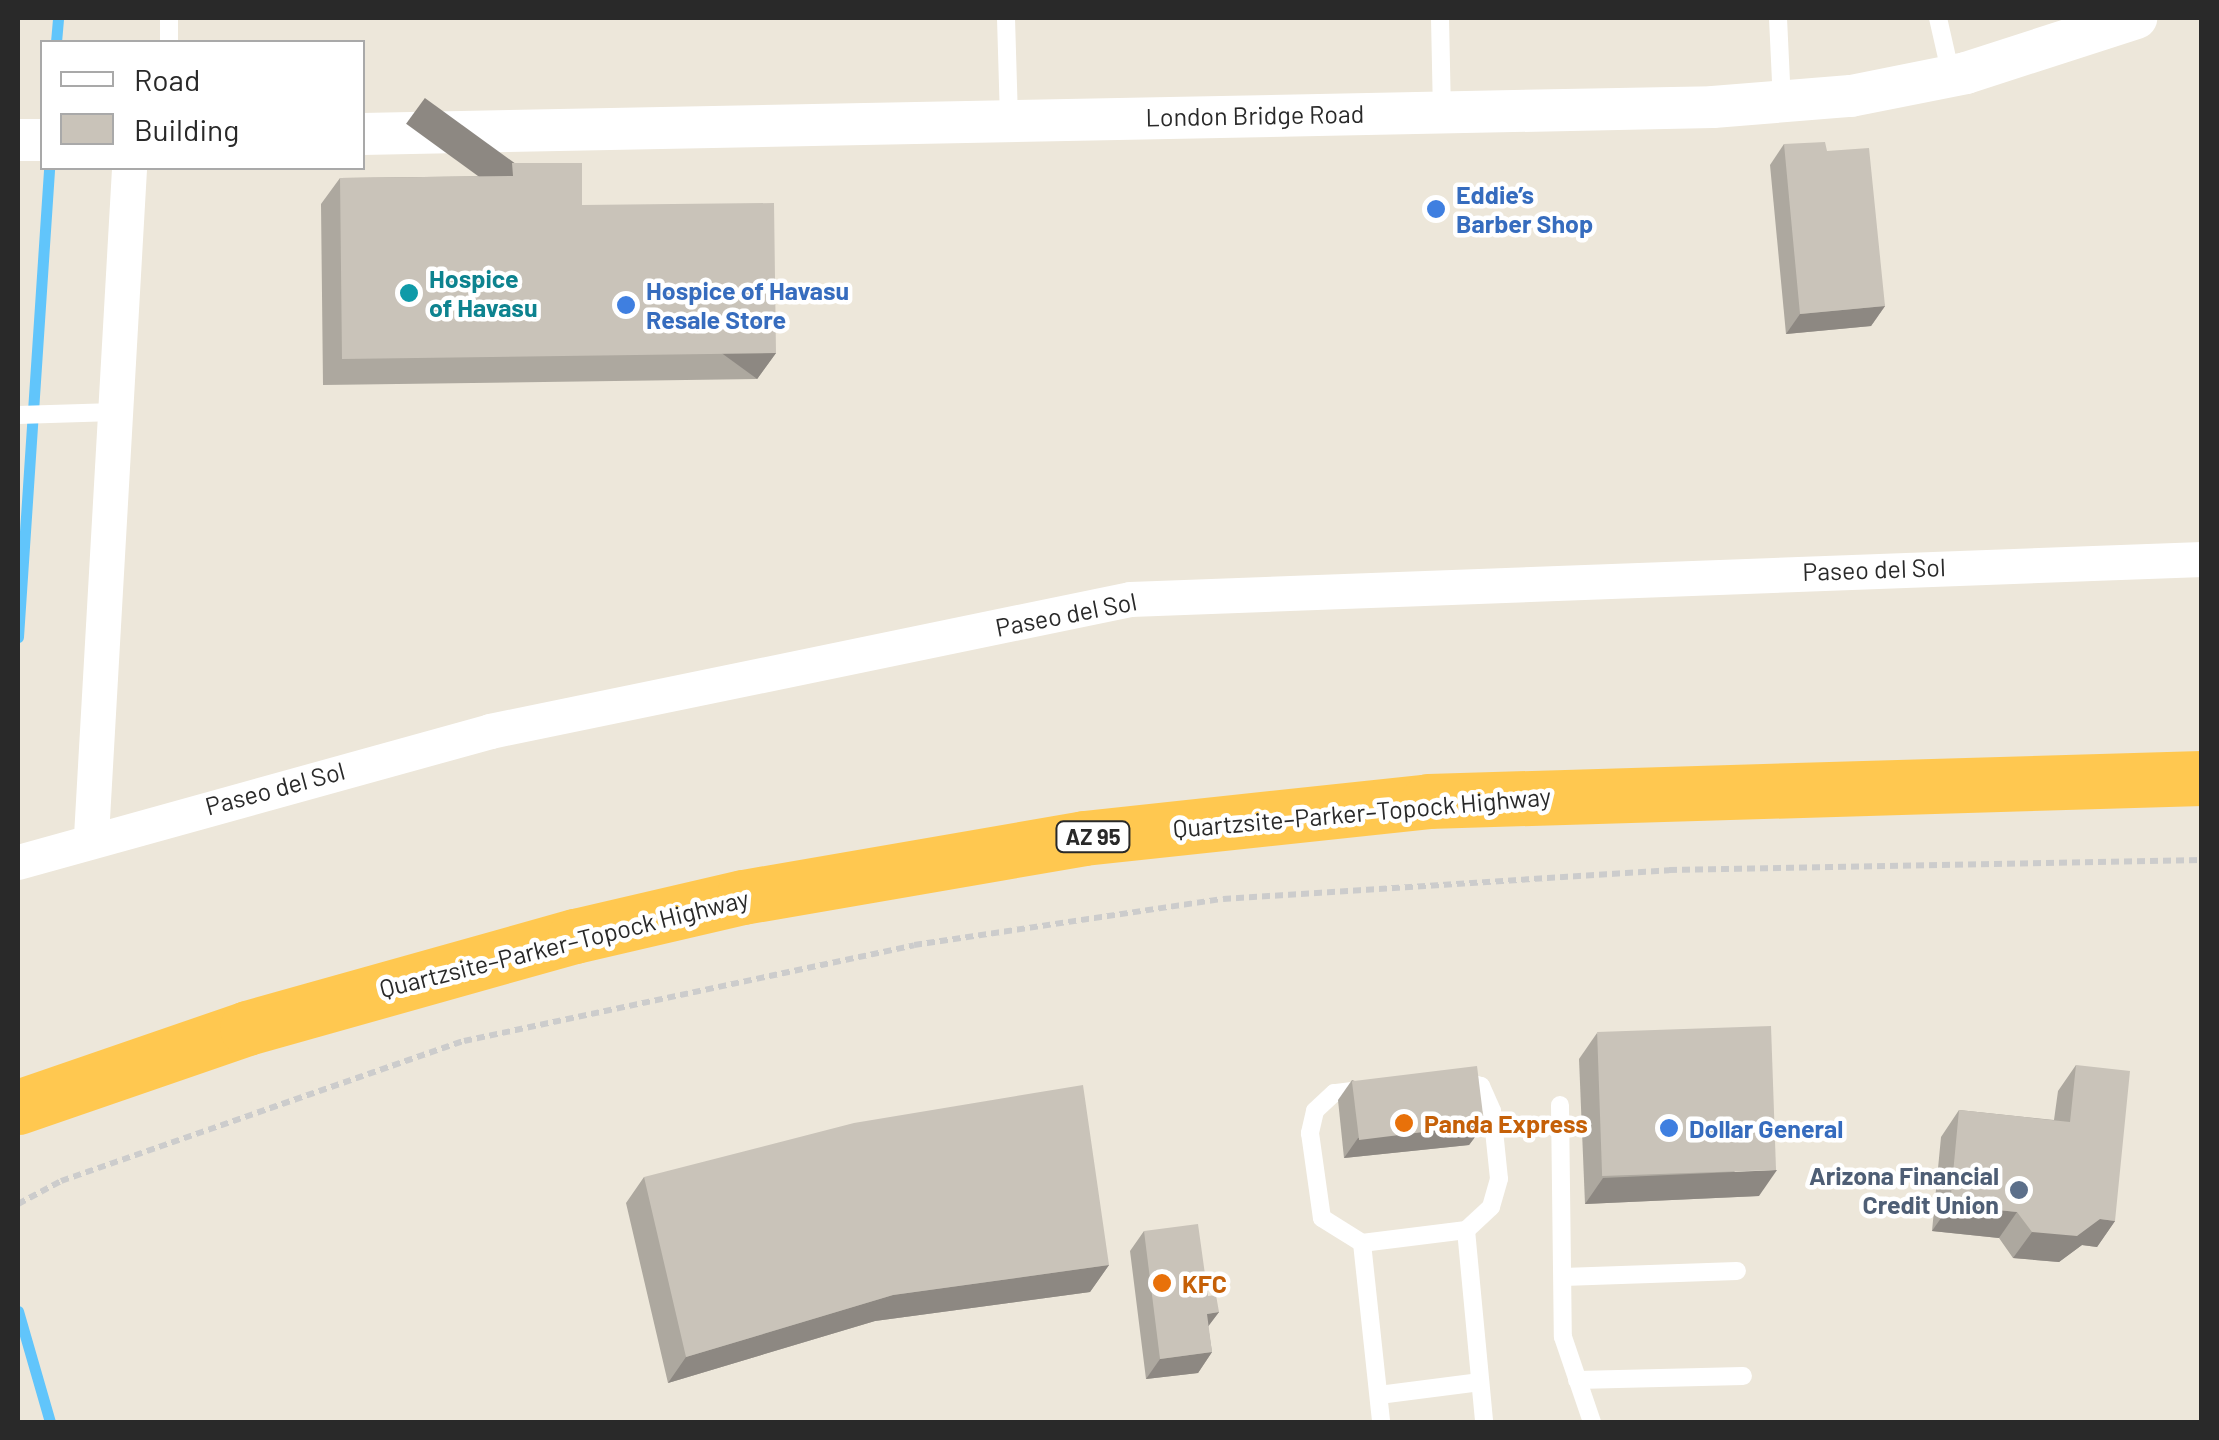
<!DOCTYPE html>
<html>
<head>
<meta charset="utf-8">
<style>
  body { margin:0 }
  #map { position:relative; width:2219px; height:1440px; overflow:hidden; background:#ede7da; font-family:Barlow,sans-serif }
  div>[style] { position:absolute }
  .stream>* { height:11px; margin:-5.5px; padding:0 5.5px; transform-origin:5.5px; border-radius:5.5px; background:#61c5fb }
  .path>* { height:6px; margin-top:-3px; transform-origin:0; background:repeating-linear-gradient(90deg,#ccc 0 8px,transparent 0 13px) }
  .service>* { height:18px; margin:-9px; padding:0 9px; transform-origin:9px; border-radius:9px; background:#fff }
  .minor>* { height:35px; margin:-17.5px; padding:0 17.5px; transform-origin:17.5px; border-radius:17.5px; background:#fff }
  .tertiary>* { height:42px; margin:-21px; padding:0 21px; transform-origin:21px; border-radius:21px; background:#fff }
  .trunk>* { height:55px; margin:-27.5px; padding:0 27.5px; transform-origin:27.5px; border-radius:27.5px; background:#ffc850 }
  .wall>* { inset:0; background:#ada89f }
  .shaded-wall>* { inset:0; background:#8d8882; transform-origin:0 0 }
  .building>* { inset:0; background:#c9c3b9; transform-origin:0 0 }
  .dots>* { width:28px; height:28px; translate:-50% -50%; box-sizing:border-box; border:5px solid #fff; border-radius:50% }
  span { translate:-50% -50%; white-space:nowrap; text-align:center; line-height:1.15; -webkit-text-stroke:9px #fff; paint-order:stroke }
  .shield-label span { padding:2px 8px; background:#fff; border:2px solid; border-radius:8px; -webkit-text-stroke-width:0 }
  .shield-label { font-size:22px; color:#292929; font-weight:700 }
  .street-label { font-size:25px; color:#292929 }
  .shop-label { font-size:25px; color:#366cbe; font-weight:700 }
  .left { translate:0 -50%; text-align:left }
  .culture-label { font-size:25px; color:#0d838f; font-weight:700 }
  .food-label { font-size:25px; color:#c56008; font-weight:700 }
  .service-label { font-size:25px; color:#4e5e75; font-weight:700 }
  .right { translate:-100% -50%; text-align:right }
  .frame { position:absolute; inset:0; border:20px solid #292929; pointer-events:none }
  .legend { position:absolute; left:40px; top:40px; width:325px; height:130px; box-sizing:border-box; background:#fff; border:2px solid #a9a9a9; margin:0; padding:12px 18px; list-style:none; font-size:30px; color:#292929 }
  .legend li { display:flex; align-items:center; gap:20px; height:50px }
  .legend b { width:50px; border:2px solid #a9a9a9 }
</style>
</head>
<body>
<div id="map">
  <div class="stream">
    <i style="left:56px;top:42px;width:24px;rotate:-85deg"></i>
    <i style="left:18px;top:637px;width:470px;rotate:-86.2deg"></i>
    <i style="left:18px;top:1311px;width:116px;rotate:73.9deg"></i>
  </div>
  <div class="path">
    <i style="left:18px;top:1204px;width:49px;rotate:-28.1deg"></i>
    <i style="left:61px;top:1181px;width:427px;rotate:-19.2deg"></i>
    <i style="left:464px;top:1041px;width:460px;rotate:-12deg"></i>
    <i style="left:914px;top:945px;width:312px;rotate:-8.5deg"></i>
    <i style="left:1223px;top:899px;width:447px;rotate:-3.7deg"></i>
    <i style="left:1669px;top:870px;width:533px;rotate:-1.07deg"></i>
  </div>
  <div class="service">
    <i style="left:1006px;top:18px;width:103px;rotate:88.3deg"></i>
    <i style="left:1440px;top:18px;width:92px;rotate:88.8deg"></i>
    <i style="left:1778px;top:18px;width:84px;rotate:87.3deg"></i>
    <i style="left:1938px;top:18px;width:58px;rotate:77.2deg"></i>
    <i style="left:169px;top:42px;width:24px;rotate:-90deg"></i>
    <i style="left:18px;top:415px;width:97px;rotate:-1.8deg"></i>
    <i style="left:1458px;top:1079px;width:24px;rotate:17deg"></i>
    <i style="left:1481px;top:1086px;width:27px;rotate:66deg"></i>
    <i style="left:1492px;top:1111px;width:68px;rotate:84.1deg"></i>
    <i style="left:1499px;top:1179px;width:29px;rotate:106deg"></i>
    <i style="left:1491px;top:1207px;width:34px;rotate:137deg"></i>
    <i style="left:1368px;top:1089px;width:34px;rotate:173deg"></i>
    <i style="left:1334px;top:1093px;width:26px;rotate:137deg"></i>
    <i style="left:1315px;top:1111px;width:23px;rotate:103deg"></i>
    <i style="left:1310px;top:1133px;width:86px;rotate:82deg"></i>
    <i style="left:1322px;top:1218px;width:47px;rotate:32deg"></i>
    <i style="left:1362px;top:1243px;width:105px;rotate:-7.1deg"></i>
    <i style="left:1466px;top:1230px;width:193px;rotate:84.6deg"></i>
    <i style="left:1560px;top:1105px;width:232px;rotate:89.3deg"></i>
    <i style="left:1563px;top:1337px;width:90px;rotate:71.2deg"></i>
    <i style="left:1362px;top:1243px;width:180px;rotate:83.9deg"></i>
    <i style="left:1563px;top:1277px;width:174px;rotate:-2deg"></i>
    <i style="left:1577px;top:1380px;width:166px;rotate:-1.4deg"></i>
    <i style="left:1379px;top:1395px;width:102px;rotate:-7.3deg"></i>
  </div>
  <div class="minor">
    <i style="left:91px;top:836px;width:669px;rotate:-86.74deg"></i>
    <i style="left:18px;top:862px;width:490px;rotate:-15.5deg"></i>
    <i style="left:490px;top:731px;width:653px;rotate:-11.65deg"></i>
    <i style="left:1130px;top:599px;width:1073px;rotate:-2.14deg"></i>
  </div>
  <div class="tertiary">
    <i style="left:362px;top:134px;width:1351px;rotate:-1.14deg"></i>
    <i style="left:1713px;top:107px;width:138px;rotate:-4.6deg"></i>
    <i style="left:1851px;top:96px;width:117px;rotate:-11.3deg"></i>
    <i style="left:1966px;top:73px;width:179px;rotate:-17.9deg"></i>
    <i style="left:18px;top:140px;width:24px"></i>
  </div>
  <div class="trunk">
    <i style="left:18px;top:1107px;width:242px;rotate:-19deg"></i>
    <i style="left:247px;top:1028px;width:341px;rotate:-15.7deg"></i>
    <i style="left:575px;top:936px;width:172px;rotate:-13.1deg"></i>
    <i style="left:743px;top:897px;width:346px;rotate:-9.8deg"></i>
    <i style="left:1084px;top:838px;width:346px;rotate:-6.1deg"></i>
    <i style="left:1428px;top:801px;width:774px;rotate:-1.7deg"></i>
  </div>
  <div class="wall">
    <i style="clip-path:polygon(1784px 144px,1827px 151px,1885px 306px,1871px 326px,1786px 334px,1770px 165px)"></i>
    <i style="clip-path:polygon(512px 163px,582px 205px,776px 353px,757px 379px,323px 385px,321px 204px,340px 178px,504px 176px)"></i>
    <i style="clip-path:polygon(1597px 1033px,1759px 1196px,1585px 1204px,1579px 1059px)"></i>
    <i style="clip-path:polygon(2076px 1065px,2115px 1221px,2097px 1247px,2082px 1245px,2059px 1262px,2013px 1258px,1999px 1238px,1932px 1231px,1941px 1137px,1959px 1110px,2054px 1120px,2058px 1091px)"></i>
    <i style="clip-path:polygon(1352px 1080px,1484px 1125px,1469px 1145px,1344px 1158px,1338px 1100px)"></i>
    <i style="clip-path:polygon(644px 1177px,1109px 1265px,1090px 1292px,875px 1321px,668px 1383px,626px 1203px)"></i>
    <i style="clip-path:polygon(1144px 1231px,1208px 1296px,1219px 1312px,1208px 1326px,1212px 1352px,1198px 1373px,1146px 1379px,1130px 1251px)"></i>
  </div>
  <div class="shaded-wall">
    <i style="clip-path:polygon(1885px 306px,1871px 326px,1786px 334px,1800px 314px)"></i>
    <i style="left:776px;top:353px;width:32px;height:434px;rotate:126deg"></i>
    <i style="clip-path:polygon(1484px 1125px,1469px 1145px,1344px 1158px,1358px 1138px)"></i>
    <i style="clip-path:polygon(1777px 1170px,1759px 1196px,1585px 1204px,1603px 1178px)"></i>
    <i style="clip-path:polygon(1950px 1205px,2017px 1212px,1999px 1238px,1932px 1231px)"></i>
    <i style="clip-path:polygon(2100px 1219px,2115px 1221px,2097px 1247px,2082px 1245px,2059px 1262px,2013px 1258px,2032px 1232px)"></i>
    <i style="clip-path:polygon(1109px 1265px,1090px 1292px,875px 1321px,668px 1383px,686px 1357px,893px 1295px)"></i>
    <i style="clip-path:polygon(1219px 1312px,1204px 1332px,1207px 1314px)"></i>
    <i style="clip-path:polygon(1212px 1352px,1198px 1373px,1146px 1379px,1160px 1359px)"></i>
  </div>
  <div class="building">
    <i style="clip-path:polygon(1825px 142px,1827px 151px,1869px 148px,1885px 306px,1800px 314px,1784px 144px)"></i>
    <i style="clip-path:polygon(512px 163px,582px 163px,582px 205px,774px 203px,776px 353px,342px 359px,340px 178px,513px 176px)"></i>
    <i style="left:1771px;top:1026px;width:144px;height:174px;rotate:88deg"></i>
    <i style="clip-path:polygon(2076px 1065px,2130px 1071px,2115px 1221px,2100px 1219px,2077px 1236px,2032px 1232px,2017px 1212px,1950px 1205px,1959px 1110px,2070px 1122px)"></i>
    <i style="left:1477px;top:1066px;width:59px;height:126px;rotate:83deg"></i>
    <i style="clip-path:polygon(1083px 1085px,1109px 1265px,893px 1295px,686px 1357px,644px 1177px,854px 1123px)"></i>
    <i style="clip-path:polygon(1198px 1224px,1208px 1296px,1216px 1295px,1219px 1312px,1207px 1314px,1212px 1352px,1160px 1359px,1144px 1231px)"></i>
  </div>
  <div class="dots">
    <i style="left:1436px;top:209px;background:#3f7fe0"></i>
    <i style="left:409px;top:293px;background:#0f9aa8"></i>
    <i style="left:626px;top:305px;background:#3f7fe0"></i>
    <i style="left:1404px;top:1123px;background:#e8710a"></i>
    <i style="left:1669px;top:1128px;background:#3f7fe0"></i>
    <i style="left:2019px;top:1190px;background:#5c6f8a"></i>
    <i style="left:1162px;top:1283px;background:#e8710a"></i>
  </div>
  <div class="shield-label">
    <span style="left:1093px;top:837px">AZ 95</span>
  </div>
  <div class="street-label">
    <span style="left:1255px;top:115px;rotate:-1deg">London Bridge Road</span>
    <span style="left:1874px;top:569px;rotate:-2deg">Paseo del Sol</span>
    <span style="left:1066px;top:614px;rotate:-11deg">Paseo del Sol</span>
    <span style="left:275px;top:788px;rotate:-15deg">Paseo del Sol</span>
    <span style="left:1362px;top:812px;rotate:-5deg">Quartzsite–Parker–Topock Highway</span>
    <span style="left:564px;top:943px;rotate:-14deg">Quartzsite–Parker–Topock Highway</span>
  </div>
  <div class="shop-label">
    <span class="left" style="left:1456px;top:209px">Eddie’s<br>Barber Shop</span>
    <span class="left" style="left:646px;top:305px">Hospice of Havasu<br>Resale Store</span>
    <span class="left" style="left:1689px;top:1128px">Dollar General</span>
  </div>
  <div class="culture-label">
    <span class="left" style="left:429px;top:293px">Hospice<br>of Havasu</span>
  </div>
  <div class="food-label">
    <span class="left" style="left:1424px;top:1123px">Panda Express</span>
    <span class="left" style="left:1182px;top:1283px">KFC</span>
  </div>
  <div class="service-label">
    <span class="right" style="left:1999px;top:1190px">Arizona Financial<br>Credit Union</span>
  </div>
  <div class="frame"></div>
  <ul class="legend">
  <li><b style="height:12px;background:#fff"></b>Road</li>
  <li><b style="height:28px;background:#c9c3b9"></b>Building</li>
  </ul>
</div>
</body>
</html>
